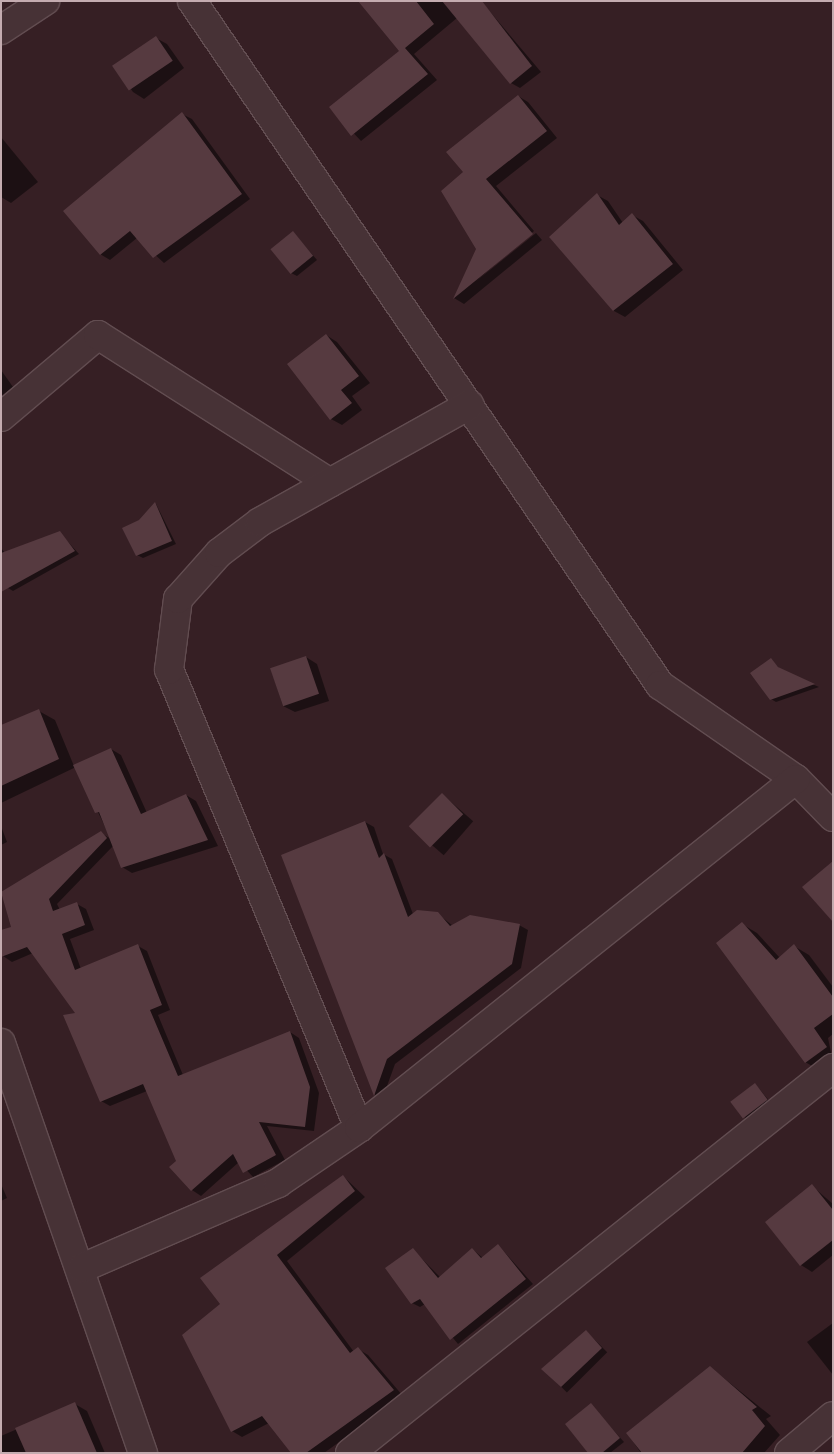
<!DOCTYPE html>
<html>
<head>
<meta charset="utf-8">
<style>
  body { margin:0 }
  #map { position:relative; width:834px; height:1454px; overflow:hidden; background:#361f24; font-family:Manrope,sans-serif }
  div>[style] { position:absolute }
  .shadow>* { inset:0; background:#0007; transform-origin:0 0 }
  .building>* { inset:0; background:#563a40; transform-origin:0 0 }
  .roads { filter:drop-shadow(1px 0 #624d51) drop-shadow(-1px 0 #624d51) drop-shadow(0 1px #624d51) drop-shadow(0 -1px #624d51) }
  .minor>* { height:28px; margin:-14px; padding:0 14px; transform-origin:14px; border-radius:14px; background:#473236 }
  span { translate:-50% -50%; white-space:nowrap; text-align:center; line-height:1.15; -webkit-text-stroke:4px #2b181c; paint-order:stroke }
  .frame { position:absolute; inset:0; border:2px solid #c4acb0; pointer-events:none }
</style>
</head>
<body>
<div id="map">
  <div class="shadow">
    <i style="clip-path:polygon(361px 1px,481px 1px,541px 72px,520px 88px,511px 83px,457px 18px,414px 54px,437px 80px,361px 141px,330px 108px,400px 51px)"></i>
    <i style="clip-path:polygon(156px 38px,167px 44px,184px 68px,144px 99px,133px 92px,115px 67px)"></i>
    <i style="clip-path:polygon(518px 96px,528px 102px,557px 138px,496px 186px,534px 231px,475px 282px,536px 233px,542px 240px,464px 304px,454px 298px,477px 249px,465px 173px)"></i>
    <i style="clip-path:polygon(182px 114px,192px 119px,250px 199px,164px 263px,137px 238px,110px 260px,100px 254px)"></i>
    <i style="clip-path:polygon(1px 137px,38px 182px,11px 203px,1px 197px)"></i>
    <i style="clip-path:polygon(597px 195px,608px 201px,623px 223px,632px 215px,643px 221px,683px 270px,625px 317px,614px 311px,550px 238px)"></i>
    <i style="clip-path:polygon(293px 232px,317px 260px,297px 276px,291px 273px)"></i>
    <i style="clip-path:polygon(326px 335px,337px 342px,370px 383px,352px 396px,362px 410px,342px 425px,331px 419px)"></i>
    <i style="clip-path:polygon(1px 370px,13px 387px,1px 396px)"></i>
    <i style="clip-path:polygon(156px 504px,176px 544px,143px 558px,137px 555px)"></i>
    <i style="clip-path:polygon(60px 533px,79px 554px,13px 591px,8px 588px,1px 571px,1px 548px,5px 553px)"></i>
    <i style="clip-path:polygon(306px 657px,317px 664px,329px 701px,295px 712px,283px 706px,271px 669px)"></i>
    <i style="clip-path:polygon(771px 660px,782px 671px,819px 687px,776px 702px,771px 699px)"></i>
    <i style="clip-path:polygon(39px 711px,55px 720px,74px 766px,111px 749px,121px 755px,147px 813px,186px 795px,196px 801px,218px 846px,132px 873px,122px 867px,114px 845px,57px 904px,60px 910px,77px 904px,86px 909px,94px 930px,70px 939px,81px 969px,138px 946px,147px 951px,170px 1010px,158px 1015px,183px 1075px,290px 1032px,299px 1038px,319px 1093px,314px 1131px,267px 1126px,285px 1160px,253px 1177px,239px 1162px,201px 1196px,192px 1190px,171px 1167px,177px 1161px,147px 1091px,110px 1106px,101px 1101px,77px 1014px,33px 953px,12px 962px,3px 956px,12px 928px,101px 833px,111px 839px,76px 767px,1px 803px,1px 727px)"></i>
    <i style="left:443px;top:795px;width:40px;height:45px;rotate:41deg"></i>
    <i style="clip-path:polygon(365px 822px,374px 827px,383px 854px,392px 859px,413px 914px,437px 913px,453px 926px,519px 925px,528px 930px,521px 968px,395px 1064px,382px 1100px,375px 1095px,283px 856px)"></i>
    <i style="clip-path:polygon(1px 826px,7px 842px,1px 845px)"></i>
    <i style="clip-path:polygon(742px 924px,757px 933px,780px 958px,794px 946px,809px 955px,833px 987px,833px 1034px,828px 1038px,833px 1062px,821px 1071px,805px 1062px)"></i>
    <i style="clip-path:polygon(755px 1084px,772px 1104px,750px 1121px,745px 1118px)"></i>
    <i style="clip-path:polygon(343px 1176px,365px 1197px,287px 1261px,354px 1352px,358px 1349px,368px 1355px,403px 1396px,324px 1453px,293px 1453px,269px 1423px,242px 1437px,232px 1431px,222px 1304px)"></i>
    <i style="clip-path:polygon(1px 1184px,7px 1198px,1px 1201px)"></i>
    <i style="clip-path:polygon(812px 1186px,833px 1204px,833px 1255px,812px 1272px,801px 1265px,767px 1222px)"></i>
    <i style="clip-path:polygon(499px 1246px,533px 1284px,458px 1344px,425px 1304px,420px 1307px,412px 1303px,413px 1250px,440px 1277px,472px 1249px,483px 1258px)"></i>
    <i style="clip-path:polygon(833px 1323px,833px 1375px,807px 1342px)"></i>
    <i style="left:586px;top:1331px;width:30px;height:57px;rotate:45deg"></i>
    <i style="clip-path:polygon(710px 1367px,771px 1416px,766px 1419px,780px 1435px,764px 1453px,641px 1453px,627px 1433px)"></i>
    <i style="clip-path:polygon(75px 1404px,87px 1411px,105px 1453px,1px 1453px,1px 1436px)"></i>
    <i style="clip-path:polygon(591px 1405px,624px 1442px,610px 1453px,590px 1453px)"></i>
  </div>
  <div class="building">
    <i style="clip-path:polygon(358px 1px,416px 1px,434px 24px,405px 48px,428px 74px,351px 136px,329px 107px,399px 51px)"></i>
    <i style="clip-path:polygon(442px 1px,482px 1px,532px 66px,510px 84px)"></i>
    <i style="left:156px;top:36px;width:30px;height:53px;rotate:56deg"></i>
    <i style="clip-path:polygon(518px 95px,547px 131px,486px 179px,533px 234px,453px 299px,476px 249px,441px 191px,463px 172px,446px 152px)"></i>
    <i style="clip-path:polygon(182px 112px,242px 194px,153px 258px,130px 231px,100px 255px,63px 211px)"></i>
    <i style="clip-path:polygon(597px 193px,619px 225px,632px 213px,673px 264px,613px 311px,549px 237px)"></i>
    <i style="left:293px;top:231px;width:32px;height:29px;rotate:51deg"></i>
    <i style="clip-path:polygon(326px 334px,359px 376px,341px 390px,352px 403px,330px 420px,287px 364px)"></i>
    <i style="clip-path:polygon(155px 502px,172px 541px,136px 556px,122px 528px,139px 520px)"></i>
    <i style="clip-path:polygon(60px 531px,75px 551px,1px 592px,1px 553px)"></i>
    <i style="left:306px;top:656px;width:40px;height:38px;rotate:71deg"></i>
    <i style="clip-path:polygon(771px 658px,778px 667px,815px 684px,770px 700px,750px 673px)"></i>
    <i style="clip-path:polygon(39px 709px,59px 759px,1px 786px,1px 725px)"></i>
    <i style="clip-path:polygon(111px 748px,141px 814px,186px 794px,208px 840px,121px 868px,99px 812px,95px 813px,73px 765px)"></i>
    <i style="left:442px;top:793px;width:30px;height:47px;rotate:45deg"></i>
    <i style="clip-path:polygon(365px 821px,379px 858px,384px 853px,408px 917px,417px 910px,438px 912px,450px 926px,470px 915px,520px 924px,512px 964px,387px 1059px,374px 1096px,281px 855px)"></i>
    <i style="clip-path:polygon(101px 831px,107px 838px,49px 899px,53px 911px,77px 902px,85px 925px,62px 934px,75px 970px,138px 944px,162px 1005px,150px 1010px,178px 1076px,290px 1031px,310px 1087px,305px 1127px,259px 1122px,276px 1155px,243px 1173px,233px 1154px,191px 1191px,169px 1167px,176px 1161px,143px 1084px,100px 1102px,63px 1015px,75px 1013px,27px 947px,1px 957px,1px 930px,11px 927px,1px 892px)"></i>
    <i style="clip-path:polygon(833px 861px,833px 922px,802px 887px)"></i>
    <i style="clip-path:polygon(742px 922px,776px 960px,794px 944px,833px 997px,833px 1014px,814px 1028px,827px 1047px,805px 1063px,716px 943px)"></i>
    <i style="left:755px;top:1083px;width:21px;height:31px;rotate:53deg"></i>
    <i style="clip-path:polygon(343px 1175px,355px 1191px,277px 1255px,350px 1353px,358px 1347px,394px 1390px,306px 1453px,291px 1453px,262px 1416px,231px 1432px,182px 1335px,220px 1304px,200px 1278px)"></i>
    <i style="clip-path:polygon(812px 1184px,833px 1210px,833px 1240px,800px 1266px,765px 1222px)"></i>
    <i style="clip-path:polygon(498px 1244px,526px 1279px,450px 1340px,420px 1299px,411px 1304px,385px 1268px,413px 1248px,438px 1278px,472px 1248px,481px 1258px)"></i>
    <i style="clip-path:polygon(586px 1330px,602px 1348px,561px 1387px,541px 1369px)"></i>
    <i style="clip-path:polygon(710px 1366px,757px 1407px,752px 1410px,765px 1426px,742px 1453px,642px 1453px,626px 1433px)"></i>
    <i style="clip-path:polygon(75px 1402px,97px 1453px,26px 1453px,15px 1428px)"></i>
    <i style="clip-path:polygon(591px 1403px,620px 1438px,602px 1453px,588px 1453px,565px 1424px)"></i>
  </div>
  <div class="roads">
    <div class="minor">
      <i style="left:192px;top:1px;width:829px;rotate:55.62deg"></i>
      <i style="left:660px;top:685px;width:165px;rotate:34.7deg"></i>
      <i style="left:796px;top:779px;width:53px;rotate:45.8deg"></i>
      <i style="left:1px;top:30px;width:53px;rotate:-33.4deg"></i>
      <i style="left:1px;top:417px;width:127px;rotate:-40.2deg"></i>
      <i style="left:98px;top:335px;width:275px;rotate:32.5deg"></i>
      <i style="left:1px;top:1043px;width:434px;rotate:70.9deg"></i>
      <i style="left:359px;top:1128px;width:496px;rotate:-112.5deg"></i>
      <i style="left:169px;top:670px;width:72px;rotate:-82.8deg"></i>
      <i style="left:178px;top:599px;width:62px;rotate:-48.3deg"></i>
      <i style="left:219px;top:553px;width:51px;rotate:-37.1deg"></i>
      <i style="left:260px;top:522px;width:240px;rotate:-29.2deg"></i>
      <i style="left:82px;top:1268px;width:214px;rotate:-23.4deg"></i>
      <i style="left:278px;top:1183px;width:98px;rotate:-34.2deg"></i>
      <i style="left:359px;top:1128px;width:559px;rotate:-38.61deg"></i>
      <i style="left:350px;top:1453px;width:618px;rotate:-38.56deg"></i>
      <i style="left:789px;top:1453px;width:57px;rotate:-40.1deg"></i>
    </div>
  </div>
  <div class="frame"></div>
</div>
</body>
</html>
